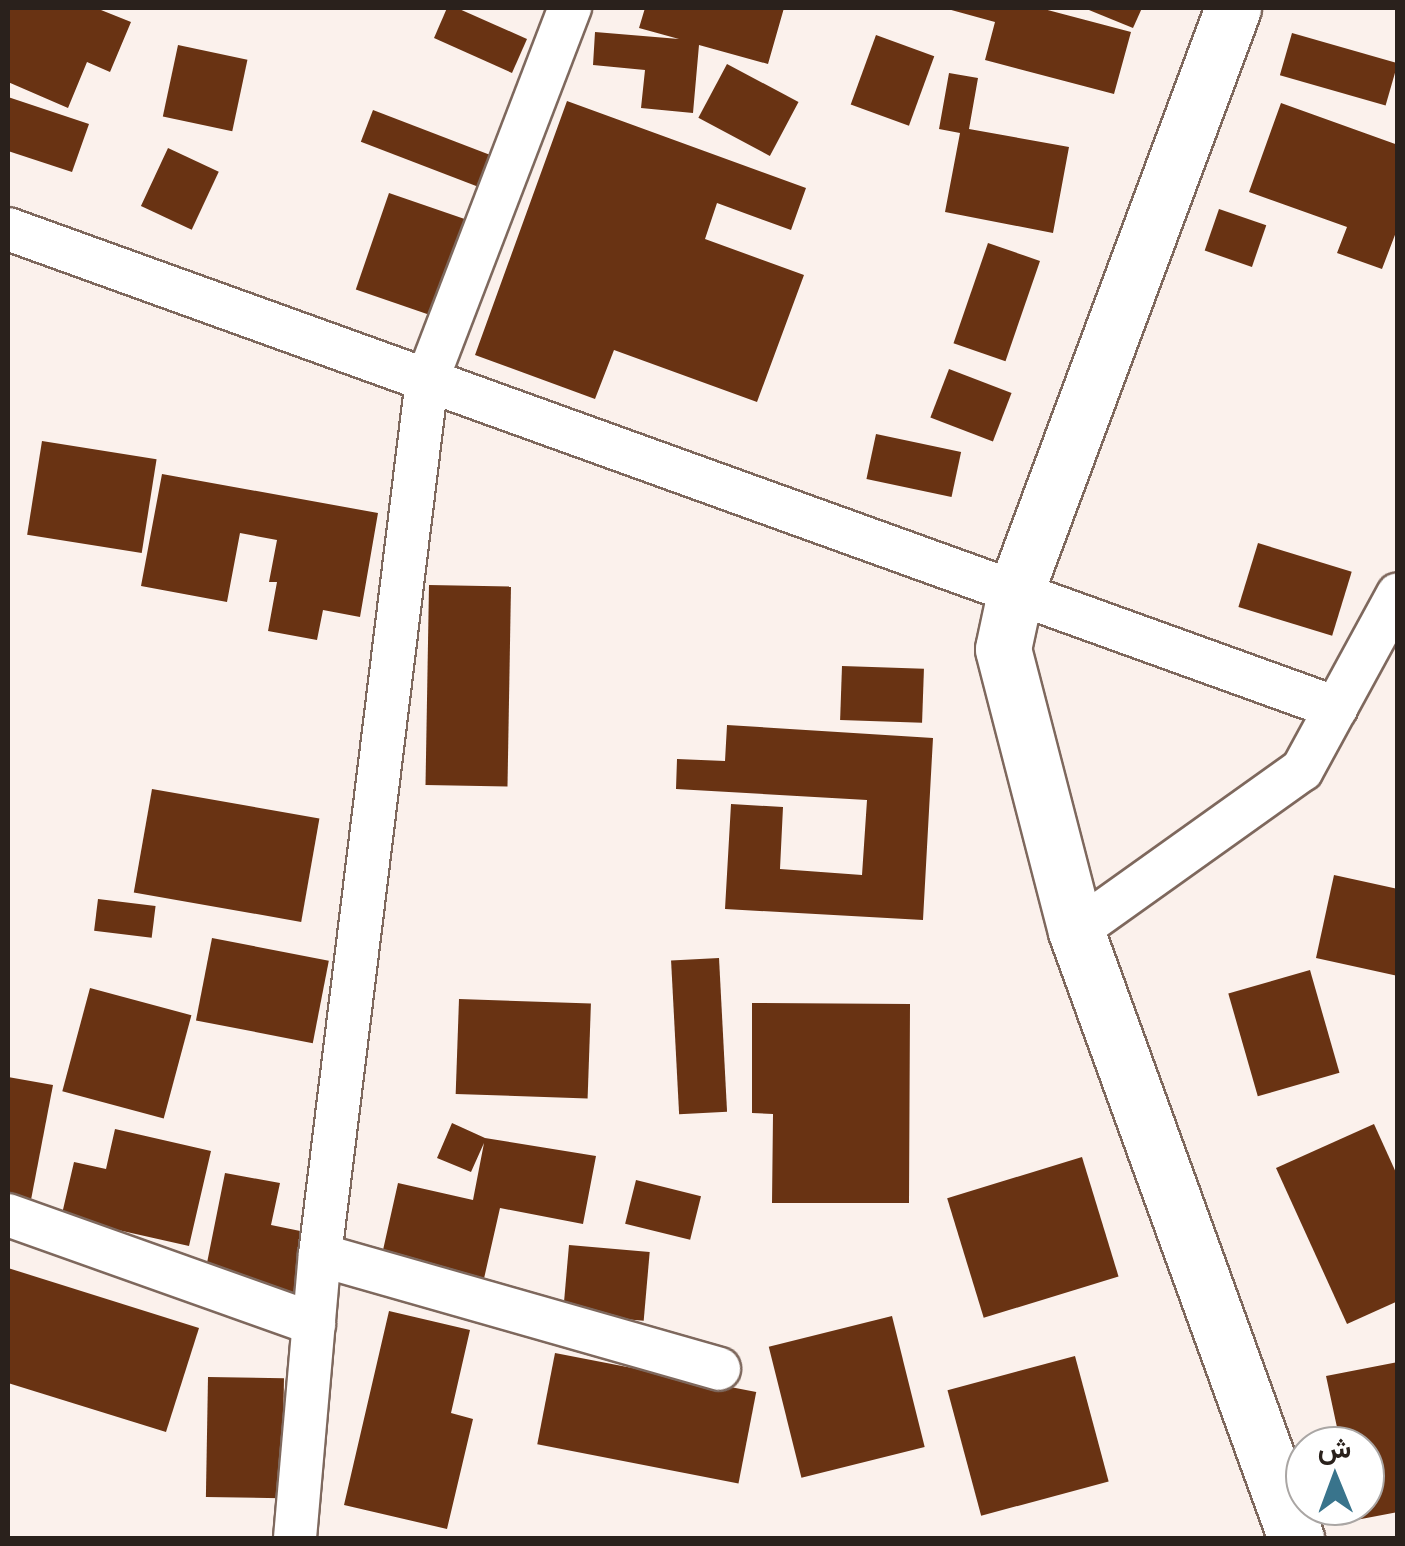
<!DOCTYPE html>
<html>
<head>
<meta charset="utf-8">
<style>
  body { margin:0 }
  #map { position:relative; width:1405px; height:1546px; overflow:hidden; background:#fbf1ec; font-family:Montserrat,Vazirmatn,sans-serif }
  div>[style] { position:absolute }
  .building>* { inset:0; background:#693313; transform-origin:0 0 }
  .roads { filter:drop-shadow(2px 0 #7e685d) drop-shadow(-2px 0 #7e685d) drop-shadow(0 2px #7e685d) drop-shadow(0 -2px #7e685d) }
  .street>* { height:42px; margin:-21px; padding:0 21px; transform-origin:21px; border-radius:21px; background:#fff }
  .secondary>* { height:55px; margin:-27.5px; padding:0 27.5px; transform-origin:27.5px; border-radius:27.5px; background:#fff }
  span { translate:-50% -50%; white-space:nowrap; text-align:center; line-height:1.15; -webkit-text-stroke:10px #fff; paint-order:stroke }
  .frame { position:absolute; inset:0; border:10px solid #2a211c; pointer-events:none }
  .north { position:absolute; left:1285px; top:1426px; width:100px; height:100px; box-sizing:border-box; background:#fff; border:2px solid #aaa6a4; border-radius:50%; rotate:359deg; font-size:28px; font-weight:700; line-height:40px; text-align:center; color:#2a211c }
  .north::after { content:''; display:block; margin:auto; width:35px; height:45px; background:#39748c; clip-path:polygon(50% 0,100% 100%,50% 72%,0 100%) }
</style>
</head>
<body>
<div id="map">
  <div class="building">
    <i style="clip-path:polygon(8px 8px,96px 8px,131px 22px,110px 72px,87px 62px,68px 108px,8px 82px)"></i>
    <i style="clip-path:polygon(447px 8px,457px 8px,527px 39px,512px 73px,434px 38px)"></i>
    <i style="clip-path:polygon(645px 8px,784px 8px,768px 64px,699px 45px,693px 113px,641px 108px,645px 70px,593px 65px,595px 32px,679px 39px,639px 28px)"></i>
    <i style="clip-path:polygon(944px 8px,1040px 8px,1131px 32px,1114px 94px,985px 60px,995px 22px)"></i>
    <i style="clip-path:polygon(1084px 8px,1142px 8px,1133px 28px)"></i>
    <i style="left:1292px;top:33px;width:110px;height:44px;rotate:16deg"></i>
    <i style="left:876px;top:35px;width:62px;height:74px;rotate:20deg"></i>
    <i style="left:178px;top:45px;width:71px;height:73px;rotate:12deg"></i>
    <i style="left:727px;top:64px;width:81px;height:61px;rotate:28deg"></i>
    <i style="clip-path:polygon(949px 73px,978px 78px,969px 129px,1069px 147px,1053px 233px,945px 212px,960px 133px,939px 129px)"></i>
    <i style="clip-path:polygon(8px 97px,89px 124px,72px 172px,8px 151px)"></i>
    <i style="clip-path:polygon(567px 101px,806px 188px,791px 230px,717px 203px,705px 239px,804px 275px,757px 402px,614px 350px,595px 399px,475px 355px)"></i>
    <i style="clip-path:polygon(1281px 103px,1398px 145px,1398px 227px,1382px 269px,1337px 253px,1347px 227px,1249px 192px)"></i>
    <i style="left:373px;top:110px;width:134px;height:34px;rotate:21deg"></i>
    <i style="left:168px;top:148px;width:56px;height:64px;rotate:25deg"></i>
    <i style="left:389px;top:193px;width:90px;height:102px;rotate:19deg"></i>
    <i style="left:1219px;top:209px;width:50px;height:44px;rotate:19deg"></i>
    <i style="left:988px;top:243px;width:55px;height:106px;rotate:19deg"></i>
    <i style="left:949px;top:369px;width:67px;height:52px;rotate:21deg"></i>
    <i style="left:876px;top:434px;width:87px;height:46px;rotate:12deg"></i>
    <i style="left:42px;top:441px;width:116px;height:95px;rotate:9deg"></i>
    <i style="clip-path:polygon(162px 474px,378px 513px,360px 617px,323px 610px,317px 640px,268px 631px,277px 582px,269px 582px,277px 540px,240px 533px,227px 602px,141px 586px)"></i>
    <i style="left:1258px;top:543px;width:98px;height:67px;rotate:17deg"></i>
    <i style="left:429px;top:585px;width:82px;height:200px;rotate:1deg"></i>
    <i style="left:842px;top:666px;width:82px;height:54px;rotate:2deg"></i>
    <i style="clip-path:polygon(727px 725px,933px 738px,923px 920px,725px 909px,731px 804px,783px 807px,780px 869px,862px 875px,867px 800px,676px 789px,677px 759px,725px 761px)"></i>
    <i style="left:152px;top:789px;width:170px;height:105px;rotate:10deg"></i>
    <i style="clip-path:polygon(1334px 875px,1398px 889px,1398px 976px,1316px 958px)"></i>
    <i style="left:98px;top:899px;width:58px;height:32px;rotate:7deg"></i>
    <i style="left:212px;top:938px;width:119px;height:84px;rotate:11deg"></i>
    <i style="left:719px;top:958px;width:154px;height:48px;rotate:87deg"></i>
    <i style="left:1310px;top:970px;width:107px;height:85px;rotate:74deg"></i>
    <i style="left:90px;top:988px;width:105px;height:107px;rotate:15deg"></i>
    <i style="left:459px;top:999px;width:132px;height:95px;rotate:2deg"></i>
    <i style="clip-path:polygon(752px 1003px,910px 1004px,909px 1203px,772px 1203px,773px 1114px,752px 1113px)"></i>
    <i style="clip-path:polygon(8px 1077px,53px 1085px,30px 1205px,8px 1201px)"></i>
    <i style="clip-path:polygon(452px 1123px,485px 1138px,596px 1156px,583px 1224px,500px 1208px,483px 1283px,381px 1259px,398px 1183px,473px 1200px,484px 1143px,471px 1172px,437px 1158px)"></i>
    <i style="clip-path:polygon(1374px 1124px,1398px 1177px,1398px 1301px,1347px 1324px,1276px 1168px)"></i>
    <i style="clip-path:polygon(115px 1129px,211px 1151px,189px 1246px,118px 1230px,112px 1253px,56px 1240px,74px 1162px,106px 1169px)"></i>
    <i style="left:1082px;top:1157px;width:125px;height:141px;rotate:73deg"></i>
    <i style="clip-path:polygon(225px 1173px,280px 1183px,271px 1225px,310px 1233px,296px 1307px,202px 1288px)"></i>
    <i style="left:636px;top:1180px;width:67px;height:45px;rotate:14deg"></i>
    <i style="left:569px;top:1245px;width:81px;height:69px;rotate:5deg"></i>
    <i style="clip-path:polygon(8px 1268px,199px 1328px,166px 1432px,8px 1383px)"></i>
    <i style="clip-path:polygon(389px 1311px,470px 1330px,451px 1413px,473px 1419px,447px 1529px,344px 1505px)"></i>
    <i style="left:892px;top:1316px;width:135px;height:127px;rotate:76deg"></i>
    <i style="left:555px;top:1353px;width:205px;height:93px;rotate:11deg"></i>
    <i style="left:1075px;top:1356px;width:130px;height:132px;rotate:75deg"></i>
    <i style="clip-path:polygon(1398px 1362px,1398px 1512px,1356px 1520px,1353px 1506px,1365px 1506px,1365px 1446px,1341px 1446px,1326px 1376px)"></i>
    <i style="left:208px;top:1377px;width:76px;height:120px;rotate:1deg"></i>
  </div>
  <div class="roads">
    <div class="street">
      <i style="left:8px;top:229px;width:1412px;rotate:19.83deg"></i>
      <i style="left:1076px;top:931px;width:277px;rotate:-35.5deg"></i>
      <i style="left:1302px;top:770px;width:200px;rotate:-61.4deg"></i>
      <i style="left:8px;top:1215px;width:325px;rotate:19.6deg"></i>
      <i style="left:320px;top:1255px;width:415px;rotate:15.9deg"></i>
      <i style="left:295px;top:1538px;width:284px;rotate:-85deg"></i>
      <i style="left:320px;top:1255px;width:882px;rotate:-83.03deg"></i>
      <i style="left:427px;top:380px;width:399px;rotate:-69deg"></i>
    </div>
    <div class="secondary">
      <i style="left:1233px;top:8px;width:624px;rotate:110.44deg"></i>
      <i style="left:1015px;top:593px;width:57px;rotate:102.1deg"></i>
      <i style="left:1003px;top:649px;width:291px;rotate:75.5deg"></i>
      <i style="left:1076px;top:931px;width:646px;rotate:70.08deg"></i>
    </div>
  </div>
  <div class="frame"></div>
  <div class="north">ش</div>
</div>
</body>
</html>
